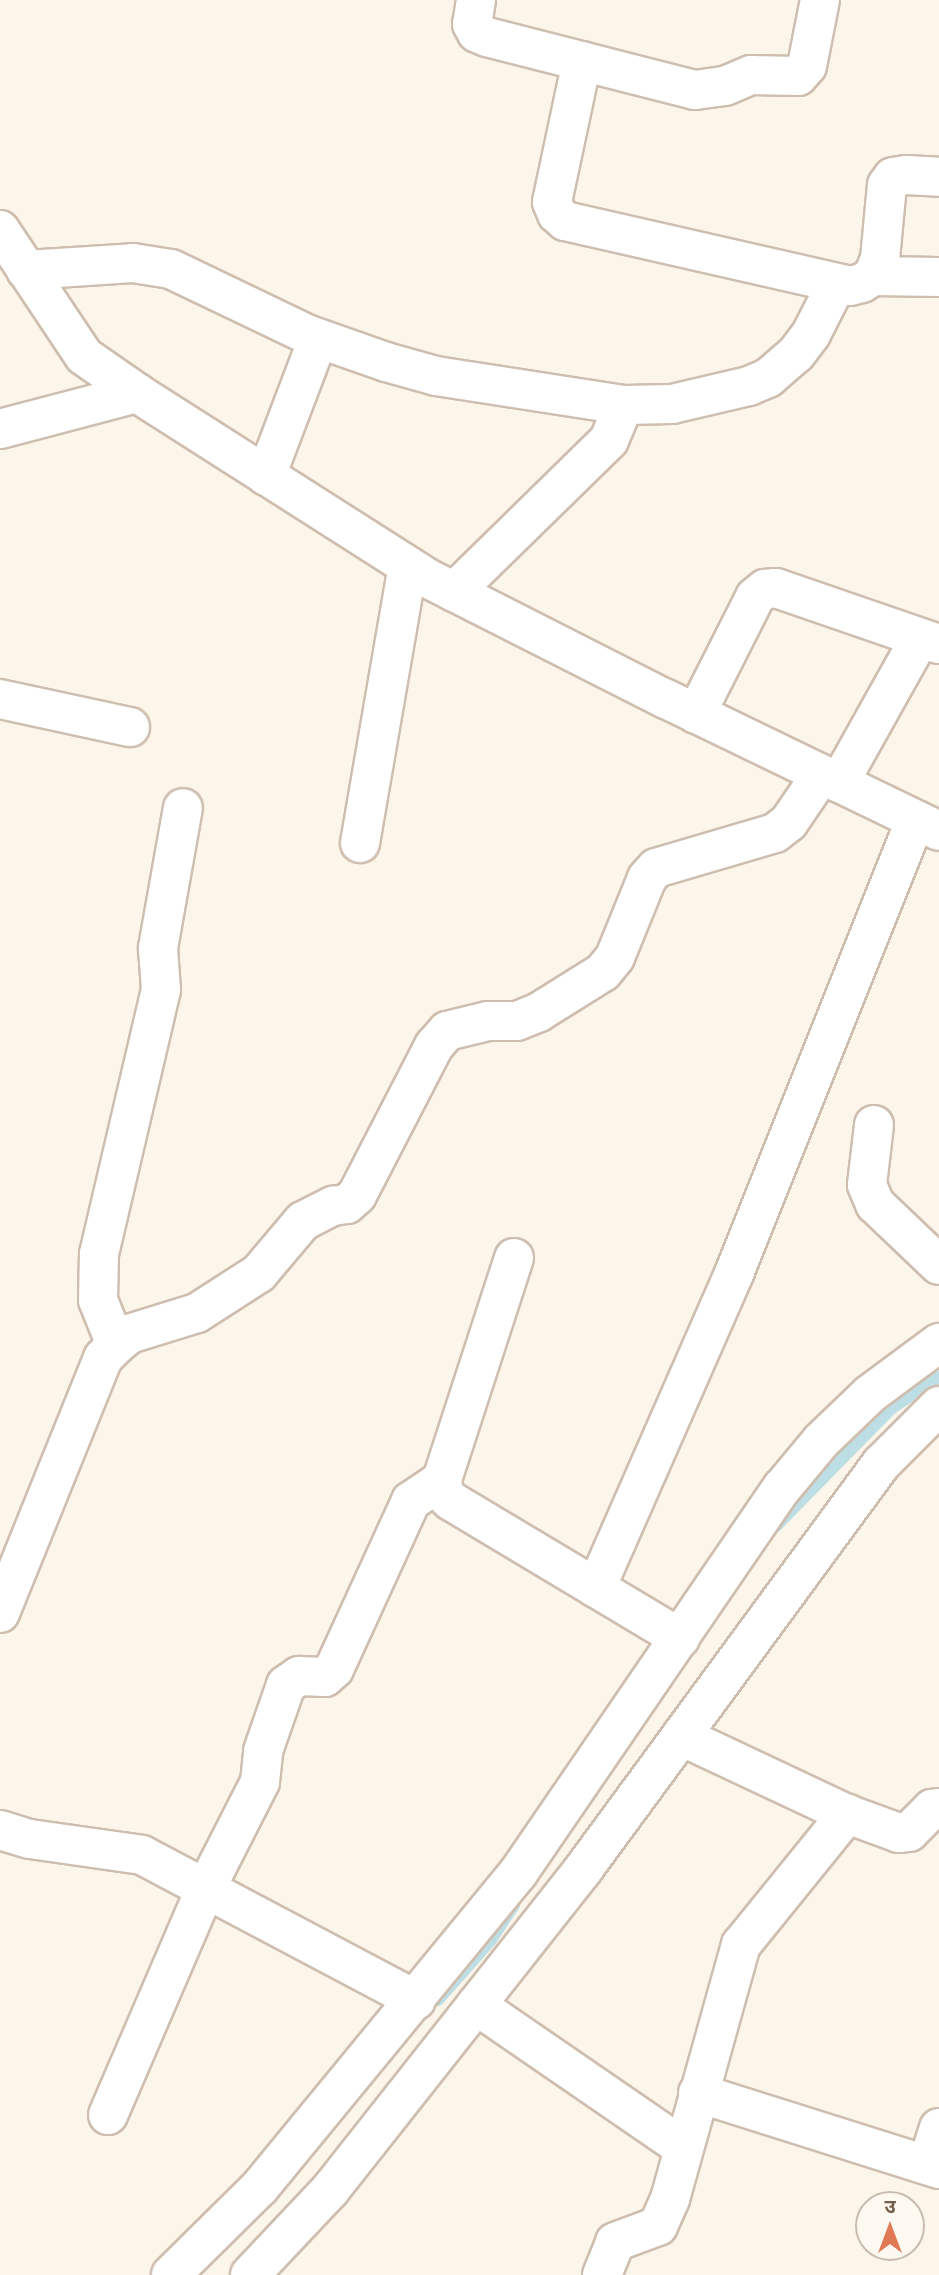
<!DOCTYPE html>
<html>
<head>
<meta charset="utf-8">
<style>
  body { margin:0 }
  #map { position:relative; width:939px; height:2275px; overflow:hidden; background:#fcf6ea; font-family:"Space Grotesk","Noto Sans Devanagari",sans-serif }
  div>[style] { position:absolute }
  .stream>* { height:12px; margin:-6px; padding:0 6px; transform-origin:6px; border-radius:6px; background:#bedee6 }
  .roads { filter:drop-shadow(2px 0 #cebeaf) drop-shadow(-2px 0 #cebeaf) drop-shadow(0 2px #cebeaf) drop-shadow(0 -2px #cebeaf) }
  .minor>* { height:38px; margin:-19px; padding:0 19px; transform-origin:19px; border-radius:19px; background:#fff }
  span { translate:-50% -50%; white-space:nowrap; text-align:center; line-height:1.15; -webkit-text-stroke:5px #fef9f0; paint-order:stroke }
  .north { position:absolute; left:855px; top:2191px; width:70px; height:70px; box-sizing:border-box; background:#fef9f0; border:2px solid #c8bbaf; border-radius:50%; rotate:0deg; font-size:19px; font-weight:700; line-height:28px; text-align:center; color:#765e4d }
  .north::after { content:''; display:block; margin:auto; width:24px; height:32px; background:#e17954; clip-path:polygon(50% 0,100% 100%,50% 72%,0 100%) }
</style>
</head>
<body>
<div id="map">
  <div class="stream">
    <i style="left:775px;top:1527px;width:167px;rotate:-45.5deg"></i>
    <i style="left:892px;top:1408px;width:56px;rotate:-33.4deg"></i>
    <i style="left:438px;top:2000px;width:80px;rotate:-48.5deg"></i>
    <i style="left:491px;top:1940px;width:42px;rotate:-56.7deg"></i>
  </div>
  <div class="roads">
    <div class="minor">
      <i style="left:476px;top:0;width:24px;rotate:99deg"></i>
      <i style="left:472px;top:24px;width:10px;rotate:61deg"></i>
      <i style="left:477px;top:33px;width:11px;rotate:22deg"></i>
      <i style="left:487px;top:37px;width:215px;rotate:14.3deg"></i>
      <i style="left:695px;top:90px;width:30px;rotate:-8deg"></i>
      <i style="left:725px;top:86px;width:28px;rotate:-23deg"></i>
      <i style="left:751px;top:75px;width:47px;rotate:1.2deg"></i>
      <i style="left:798px;top:76px;width:13px;rotate:-48deg"></i>
      <i style="left:807px;top:66px;width:67px;rotate:-78.9deg"></i>
      <i style="left:582px;top:61px;width:144px;rotate:102deg"></i>
      <i style="left:552px;top:202px;width:13px;rotate:67deg"></i>
      <i style="left:557px;top:214px;width:11px;rotate:41deg"></i>
      <i style="left:565px;top:221px;width:292px;rotate:12.8deg"></i>
      <i style="left:850px;top:286px;width:12px;rotate:-14deg"></i>
      <i style="left:862px;top:283px;width:13px;rotate:-32deg"></i>
      <i style="left:873px;top:276px;width:18px;rotate:-68deg"></i>
      <i style="left:880px;top:259px;width:74px;rotate:-84.6deg"></i>
      <i style="left:887px;top:185px;width:10px;rotate:-53deg"></i>
      <i style="left:893px;top:177px;width:13px;rotate:-9deg"></i>
      <i style="left:906px;top:175px;width:33px;rotate:3deg"></i>
      <i style="left:0;top:230px;width:151px;rotate:56.3deg"></i>
      <i style="left:84px;top:356px;width:65px;rotate:34.9deg"></i>
      <i style="left:26px;top:270px;width:107px;rotate:-3.7deg"></i>
      <i style="left:133px;top:263px;width:38px;rotate:9deg"></i>
      <i style="left:171px;top:269px;width:153px;rotate:25.6deg"></i>
      <i style="left:309px;top:335px;width:82px;rotate:19.3deg"></i>
      <i style="left:386px;top:362px;width:52px;rotate:15.6deg"></i>
      <i style="left:436px;top:376px;width:190px;rotate:8.8deg"></i>
      <i style="left:624px;top:405px;width:48px;rotate:-1.2deg"></i>
      <i style="left:672px;top:404px;width:79px;rotate:-13.2deg"></i>
      <i style="left:749px;top:386px;width:21px;rotate:-23deg"></i>
      <i style="left:768px;top:378px;width:37px;rotate:-41deg"></i>
      <i style="left:796px;top:354px;width:25px;rotate:-53deg"></i>
      <i style="left:811px;top:334px;width:57px;rotate:-63deg"></i>
      <i style="left:873px;top:276px;width:66px;rotate:0.9deg"></i>
      <i style="left:0;top:429px;width:142px;rotate:-14.7deg"></i>
      <i style="left:137px;top:393px;width:346px;rotate:32.5deg"></i>
      <i style="left:429px;top:579px;width:266px;rotate:26.9deg"></i>
      <i style="left:666px;top:699px;width:303px;rotate:25.8deg"></i>
      <i style="left:266px;top:476px;width:147px;rotate:-69.2deg"></i>
      <i style="left:454px;top:592px;width:217px;rotate:-44.4deg"></i>
      <i style="left:609px;top:440px;width:38px;rotate:-67deg"></i>
      <i style="left:0;top:699px;width:133px;rotate:12.2deg"></i>
      <i style="left:696px;top:714px;width:131px;rotate:-63.2deg"></i>
      <i style="left:755px;top:597px;width:13px;rotate:-39deg"></i>
      <i style="left:765px;top:589px;width:11px;rotate:-5deg"></i>
      <i style="left:776px;top:588px;width:172px;rotate:19deg"></i>
      <i style="left:839px;top:783px;width:166px;rotate:-60.8deg"></i>
      <i style="left:360px;top:843px;width:281px;rotate:-80.2deg"></i>
      <i style="left:874px;top:1125px;width:60px;rotate:96.7deg"></i>
      <i style="left:867px;top:1185px;width:21px;rotate:67deg"></i>
      <i style="left:875px;top:1204px;width:88px;rotate:43.6deg"></i>
      <i style="left:514px;top:1258px;width:233px;rotate:108deg"></i>
      <i style="left:442px;top:1480px;width:14px;rotate:82deg"></i>
      <i style="left:444px;top:1494px;width:10px;rotate:45deg"></i>
      <i style="left:451px;top:1501px;width:267px;rotate:30.9deg"></i>
      <i style="left:116px;top:1345px;width:48px;rotate:-111.8deg"></i>
      <i style="left:98px;top:1300px;width:46px;rotate:-88.8deg"></i>
      <i style="left:99px;top:1254px;width:271px;rotate:-76.8deg"></i>
      <i style="left:161px;top:990px;width:42px;rotate:-94.1deg"></i>
      <i style="left:158px;top:948px;width:142px;rotate:-79.9deg"></i>
      <i style="left:596px;top:1588px;width:346px;rotate:-66.3deg"></i>
      <i style="left:735px;top:1271px;width:486px;rotate:-68.2deg"></i>
      <i style="left:0;top:1613px;width:275px;rotate:-68deg"></i>
      <i style="left:103px;top:1358px;width:18px;rotate:-45deg"></i>
      <i style="left:116px;top:1345px;width:17px;rotate:-40deg"></i>
      <i style="left:129px;top:1334px;width:71px;rotate:-17.2deg"></i>
      <i style="left:197px;top:1313px;width:74px;rotate:-32.8deg"></i>
      <i style="left:259px;top:1273px;width:68px;rotate:-49.8deg"></i>
      <i style="left:303px;top:1221px;width:34px;rotate:-27deg"></i>
      <i style="left:333px;top:1206px;width:14px;rotate:-8deg"></i>
      <i style="left:347px;top:1204px;width:13px;rotate:-42deg"></i>
      <i style="left:357px;top:1195px;width:168px;rotate:-62.7deg"></i>
      <i style="left:434px;top:1046px;width:20px;rotate:-49deg"></i>
      <i style="left:447px;top:1031px;width:42px;rotate:-13.7deg"></i>
      <i style="left:488px;top:1021px;width:29px"></i>
      <i style="left:517px;top:1021px;width:24px;rotate:-22deg"></i>
      <i style="left:539px;top:1012px;width:75px;rotate:-32deg"></i>
      <i style="left:603px;top:972px;width:19px;rotate:-51deg"></i>
      <i style="left:615px;top:957px;width:85px;rotate:-67.9deg"></i>
      <i style="left:647px;top:878px;width:13px;rotate:-48deg"></i>
      <i style="left:656px;top:868px;width:124px;rotate:-16.4deg"></i>
      <i style="left:775px;top:833px;width:18px;rotate:-38deg"></i>
      <i style="left:789px;top:822px;width:57px;rotate:-55.8deg"></i>
      <i style="left:681px;top:1736px;width:183px;rotate:25.2deg"></i>
      <i style="left:847px;top:1814px;width:55px;rotate:20.1deg"></i>
      <i style="left:899px;top:1833px;width:10px;rotate:-6deg"></i>
      <i style="left:909px;top:1832px;width:33px;rotate:-45deg"></i>
      <i style="left:932px;top:1809px;width:7px;rotate:-8deg"></i>
      <i style="left:0;top:1830px;width:31px;rotate:17deg"></i>
      <i style="left:30px;top:1839px;width:113px;rotate:8.1deg"></i>
      <i style="left:142px;top:1855px;width:310px;rotate:27.9deg"></i>
      <i style="left:476px;top:2005px;width:252px;rotate:34.5deg"></i>
      <i style="left:698px;top:2093px;width:253px;rotate:17.5deg"></i>
      <i style="left:108px;top:2115px;width:245px;rotate:-66.7deg"></i>
      <i style="left:205px;top:1890px;width:121px;rotate:-63deg"></i>
      <i style="left:260px;top:1782px;width:31px;rotate:-84deg"></i>
      <i style="left:263px;top:1751px;width:70px;rotate:-70.8deg"></i>
      <i style="left:286px;top:1685px;width:16px;rotate:-35deg"></i>
      <i style="left:299px;top:1676px;width:26px;rotate:2deg"></i>
      <i style="left:325px;top:1677px;width:12px;rotate:-42deg"></i>
      <i style="left:334px;top:1669px;width:185px;rotate:-65.4deg"></i>
      <i style="left:411px;top:1501px;width:37px;rotate:-34deg"></i>
      <i style="left:927px;top:2165px;width:39px;rotate:-72deg"></i>
      <i style="left:171px;top:2275px;width:125px;rotate:-44.7deg"></i>
      <i style="left:260px;top:2187px;width:406px;rotate:-50.6deg"></i>
      <i style="left:518px;top:1873px;width:467px;rotate:-55.6deg"></i>
      <i style="left:782px;top:1488px;width:61px;rotate:-50.3deg"></i>
      <i style="left:821px;top:1441px;width:68px;rotate:-43.8deg"></i>
      <i style="left:870px;top:1394px;width:86px;rotate:-36.5deg"></i>
      <i style="left:250px;top:2275px;width:117px;rotate:-46.7deg"></i>
      <i style="left:330px;top:2190px;width:407px;rotate:-51.7deg"></i>
      <i style="left:582px;top:1871px;width:505px;rotate:-53.7deg"></i>
      <i style="left:881px;top:1464px;width:82px;rotate:-45deg"></i>
      <i style="left:602px;top:2275px;width:35px;rotate:-68deg"></i>
      <i style="left:615px;top:2242px;width:46px;rotate:-20.4deg"></i>
      <i style="left:658px;top:2226px;width:30px;rotate:-66deg"></i>
      <i style="left:670px;top:2199px;width:264px;rotate:-74.4deg"></i>
      <i style="left:741px;top:1945px;width:169px;rotate:-51deg"></i>
    </div>
  </div>
  <div class="north">उ</div>
</div>
</body>
</html>
